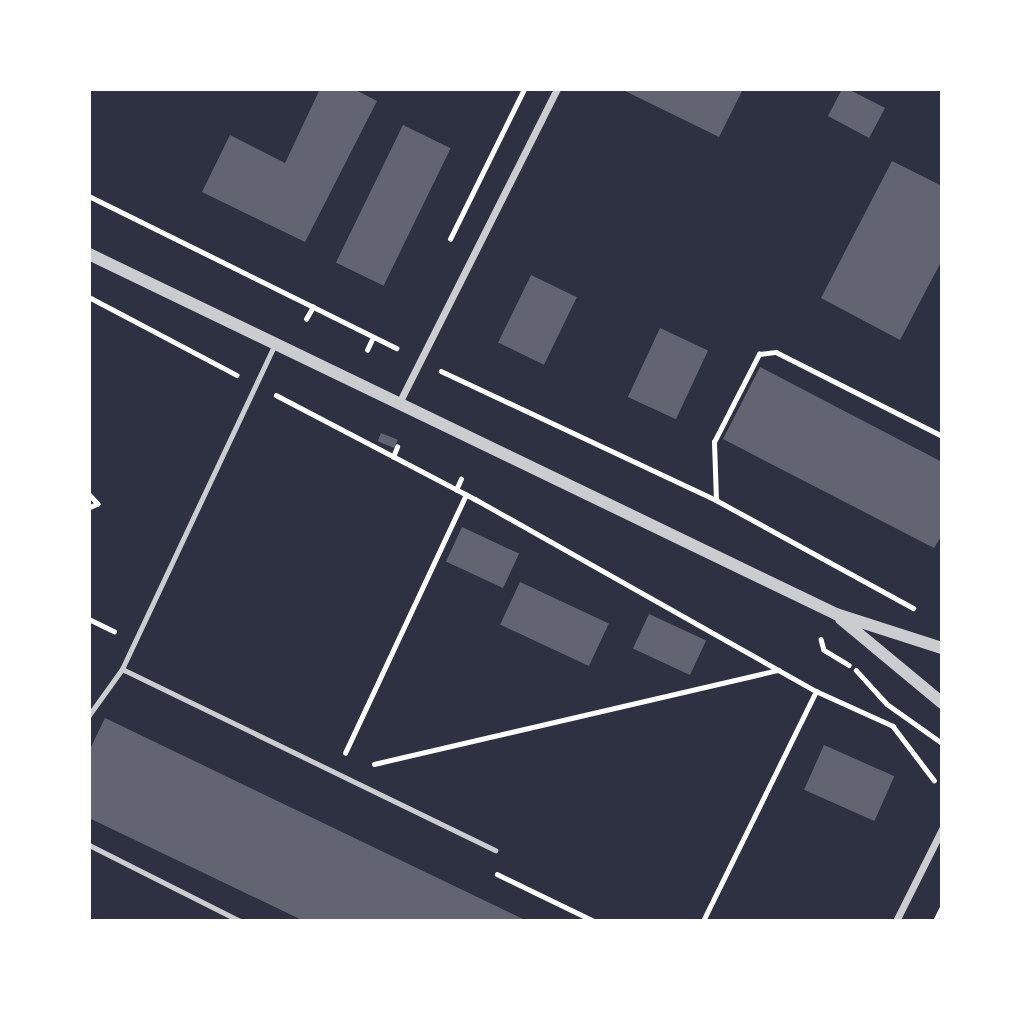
<!DOCTYPE html>
<html>
<head>
<meta charset="utf-8">
<style>
  body { margin:0 }
  #map { position:relative; width:1031px; height:1010px; overflow:hidden; background:#2d3142; font-family:"Noto Serif",serif }
  div>[style] { position:absolute }
  .building>* { inset:0; background:#626471; transform-origin:0 0 }
  .path>* { height:4.5px; margin:-2.25px; padding:0 2.25px; transform-origin:2.25px; border-radius:2.25px; background:#fff }
  .service>* { height:5px; margin:-2.5px; padding:0 2.5px; transform-origin:2.5px; border-radius:2.5px; background:#caccd0 }
  .minor>* { height:7px; margin:-3.5px; padding:0 3.5px; transform-origin:3.5px; border-radius:3.5px; background:#caccd0 }
  .tertiary>* { height:12px; margin:-6px; padding:0 6px; transform-origin:6px; border-radius:6px; background:#caccd0 }
  span { translate:-50% -50%; white-space:nowrap; text-align:center; line-height:1.15; -webkit-text-stroke:5px #fff; paint-order:stroke }
  .frame { position:absolute; inset:0; border:91px solid #fff; pointer-events:none }
</style>
</head>
<body>
<div id="map">
  <div class="building">
    <i style="clip-path:polygon(320px 89px,354px 89px,377px 101px,305px 242px,202px 192px,230px 135px,285px 163px)"></i>
    <i style="clip-path:polygon(621px 89px,743px 89px,719px 137px)"></i>
    <i style="clip-path:polygon(842px 89px,848px 89px,885px 108px,869px 138px,828px 116px)"></i>
    <i style="left:403px;top:125px;width:53px;height:153px;rotate:26deg"></i>
    <i style="clip-path:polygon(892px 161px,942px 186px,942px 260px,900px 340px,821px 298px)"></i>
    <i style="left:531px;top:275px;width:51px;height:75px;rotate:26deg"></i>
    <i style="left:660px;top:328px;width:53px;height:76px;rotate:25deg"></i>
    <i style="clip-path:polygon(760px 367px,942px 462px,942px 535px,934px 548px,723px 439px)"></i>
    <i style="left:381px;top:433px;width:18px;height:9px;rotate:22deg"></i>
    <i style="left:462px;top:527px;width:63px;height:38px;rotate:25deg"></i>
    <i style="left:520px;top:582px;width:98px;height:47px;rotate:25deg"></i>
    <i style="left:649px;top:614px;width:63px;height:38px;rotate:25deg"></i>
    <i style="clip-path:polygon(105px 718px,527px 921px,304px 921px,89px 818px,89px 751px)"></i>
    <i style="left:824px;top:745px;width:77px;height:49px;rotate:24deg"></i>
  </div>
  <div class="path">
    <i style="left:89px;top:196px;width:343px;rotate:26.3deg"></i>
    <i style="left:450px;top:239px;width:167px;rotate:-63.7deg"></i>
    <i style="left:89px;top:297px;width:167px;rotate:27.8deg"></i>
    <i style="left:306px;top:319px;width:14px;rotate:-60deg"></i>
    <i style="left:367px;top:350px;width:14px;rotate:-65deg"></i>
    <i style="left:441px;top:371px;width:304px;rotate:25.1deg"></i>
    <i style="left:716px;top:500px;width:225px;rotate:28.7deg"></i>
    <i style="left:276px;top:395px;width:225px;rotate:27.6deg"></i>
    <i style="left:475px;top:499px;width:391px;rotate:29.4deg"></i>
    <i style="left:816px;top:691px;width:85px;rotate:24.4deg"></i>
    <i style="left:893px;top:726px;width:68px;rotate:52.8deg"></i>
    <i style="left:393px;top:457px;width:11px;rotate:-68deg"></i>
    <i style="left:456px;top:490px;width:12px;rotate:-66deg"></i>
    <i style="left:89px;top:494px;width:13px;rotate:48deg"></i>
    <i style="left:98px;top:504px;width:10px;rotate:156deg"></i>
    <i style="left:716px;top:500px;width:58px;rotate:-92deg"></i>
    <i style="left:714px;top:442px;width:99px;rotate:-62.9deg"></i>
    <i style="left:759px;top:354px;width:17px;rotate:-7deg"></i>
    <i style="left:776px;top:352px;width:186px;rotate:26.8deg"></i>
    <i style="left:89px;top:619px;width:28px;rotate:26deg"></i>
    <i style="left:821px;top:639px;width:11px;rotate:75deg"></i>
    <i style="left:824px;top:650px;width:29px;rotate:31deg"></i>
    <i style="left:856px;top:670px;width:46px;rotate:47.6deg"></i>
    <i style="left:887px;top:704px;width:67px;rotate:35.3deg"></i>
    <i style="left:345px;top:753px;width:285px;rotate:-64.9deg"></i>
    <i style="left:374px;top:764px;width:415px;rotate:-13.1deg"></i>
    <i style="left:497px;top:874px;width:108px;rotate:25.9deg"></i>
    <i style="left:703px;top:921px;width:256px;rotate:-63.8deg"></i>
    <i style="left:935px;top:921px;width:16px;rotate:-63deg"></i>
  </div>
  <div class="service">
    <i style="left:122px;top:669px;width:415px;rotate:25.9deg"></i>
    <i style="left:89px;top:715px;width:57px;rotate:-54.3deg"></i>
    <i style="left:122px;top:669px;width:359px;rotate:-64.8deg"></i>
    <i style="left:89px;top:845px;width:169px;rotate:26.7deg"></i>
  </div>
  <div class="minor">
    <i style="left:399px;top:403px;width:352px;rotate:-63.3deg"></i>
    <i style="left:896px;top:921px;width:103px;rotate:-63.4deg"></i>
  </div>
  <div class="tertiary">
    <i style="left:89px;top:254px;width:829px;rotate:25.73deg"></i>
    <i style="left:836px;top:614px;width:111px;rotate:17.8deg"></i>
    <i style="left:841px;top:619px;width:131px;rotate:39.7deg"></i>
  </div>
  <div class="frame"></div>
</div>
</body>
</html>
